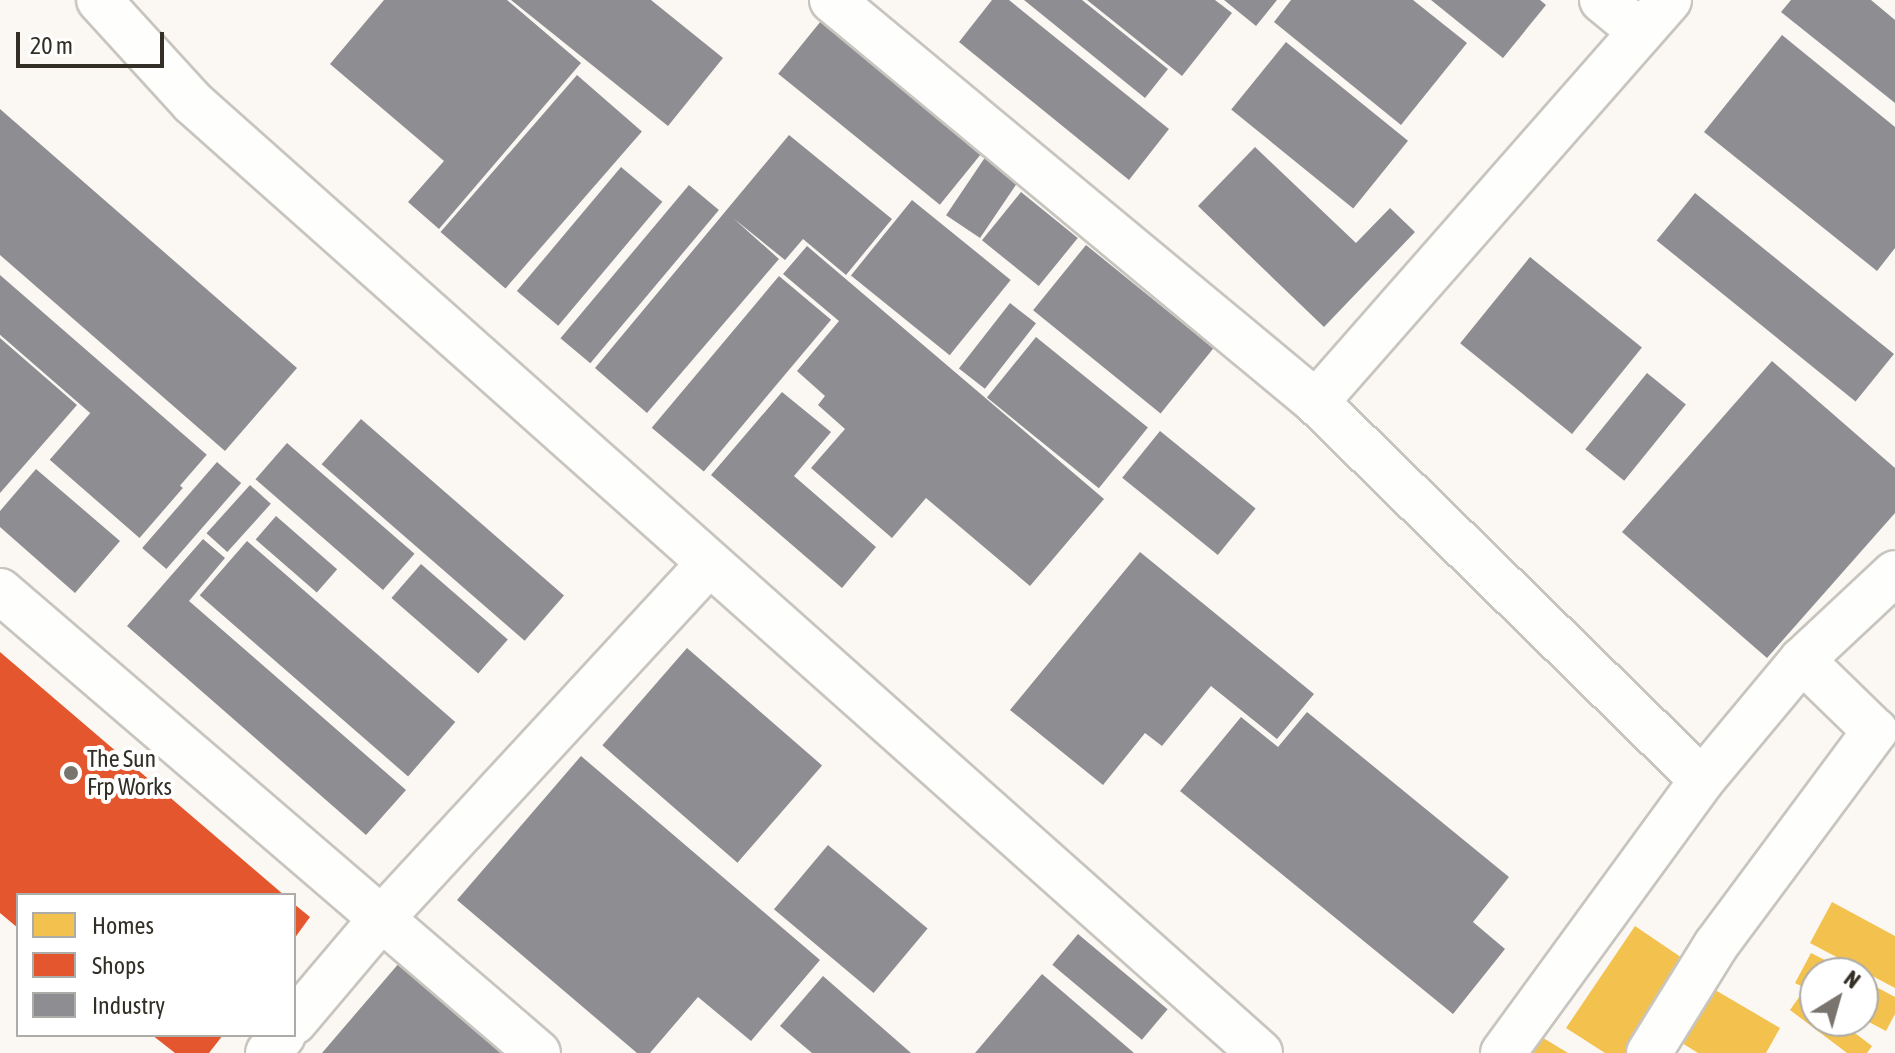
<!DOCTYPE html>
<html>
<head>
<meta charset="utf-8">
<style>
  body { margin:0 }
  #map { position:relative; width:1895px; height:1053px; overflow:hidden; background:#fbf8f4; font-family:"Asap Condensed",sans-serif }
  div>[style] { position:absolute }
  .homes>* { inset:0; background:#f2c14e }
  .shops>* { inset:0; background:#e4572e }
  .industry>* { inset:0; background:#8d8d92; transform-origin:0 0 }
  .roads { filter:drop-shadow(2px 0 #c8c5bf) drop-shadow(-2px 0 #c8c5bf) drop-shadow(0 2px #c8c5bf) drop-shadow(0 -2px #c8c5bf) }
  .minor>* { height:44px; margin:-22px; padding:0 22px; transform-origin:22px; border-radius:22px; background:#fefefd }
  .dots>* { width:22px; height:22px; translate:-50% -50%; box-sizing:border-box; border:4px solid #fff; border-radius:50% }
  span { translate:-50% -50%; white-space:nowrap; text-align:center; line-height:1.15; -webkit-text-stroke:8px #fff; paint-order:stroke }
  .poi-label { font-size:24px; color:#332f26 }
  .left { translate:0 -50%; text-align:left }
  .legend { position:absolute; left:16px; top:893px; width:280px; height:144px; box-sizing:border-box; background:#fff; border:2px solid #adaca8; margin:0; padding:10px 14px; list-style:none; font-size:24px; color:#332f26 }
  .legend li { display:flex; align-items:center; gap:16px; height:40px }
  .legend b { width:40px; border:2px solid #adaca8 }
  .north { position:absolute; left:1799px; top:957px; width:80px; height:80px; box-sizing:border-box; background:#fff; border:2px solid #adaca8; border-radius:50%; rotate:37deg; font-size:22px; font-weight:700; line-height:32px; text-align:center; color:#332f26 }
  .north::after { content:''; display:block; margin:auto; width:28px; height:36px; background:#79756e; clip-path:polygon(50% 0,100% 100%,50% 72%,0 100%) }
  .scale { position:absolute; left:16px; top:32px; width:148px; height:36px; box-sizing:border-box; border:4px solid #332f26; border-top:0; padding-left:10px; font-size:24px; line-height:28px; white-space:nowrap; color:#332f26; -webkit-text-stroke:6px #fff; paint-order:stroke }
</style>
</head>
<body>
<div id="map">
  <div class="homes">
    <i style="clip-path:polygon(1832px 902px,1895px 936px,1895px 988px,1810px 943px)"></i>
    <i style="clip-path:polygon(1635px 926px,1688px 962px,1627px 1053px,1605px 1053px,1566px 1028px)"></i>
    <i style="clip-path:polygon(1811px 953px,1850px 973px,1815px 973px,1815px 993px,1795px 983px)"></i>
    <i style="clip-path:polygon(1863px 980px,1895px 997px,1895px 1014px,1886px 1031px,1863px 1019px)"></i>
    <i style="clip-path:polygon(1705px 984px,1780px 1028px,1766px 1053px,1698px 1053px,1674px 1038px)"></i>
    <i style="clip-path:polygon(1802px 993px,1815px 1003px,1815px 1021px,1839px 1021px,1872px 1046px,1867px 1053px,1847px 1053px,1790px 1010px)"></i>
    <i style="clip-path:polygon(1540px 1036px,1568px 1053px,1529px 1053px)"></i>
  </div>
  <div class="shops">
    <i style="clip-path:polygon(0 652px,284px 895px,18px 895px,18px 928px,0 913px)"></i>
    <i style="clip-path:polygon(294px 904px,310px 917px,294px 939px)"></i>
    <i style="clip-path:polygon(152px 1035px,223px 1035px,209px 1053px,175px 1053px)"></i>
  </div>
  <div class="industry">
    <i style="clip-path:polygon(384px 0,507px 0,581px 63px,439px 229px,408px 202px,444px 161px,330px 64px)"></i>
    <i style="clip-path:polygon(511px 0,651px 0,723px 58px,668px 126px)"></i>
    <i style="clip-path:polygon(992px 0,1009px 0,1169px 129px,1129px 180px,959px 42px)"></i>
    <i style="clip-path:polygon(1024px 0,1082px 0,1168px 69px,1145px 98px)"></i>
    <i style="clip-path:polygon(1087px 0,1215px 0,1232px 13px,1182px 76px)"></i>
    <i style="clip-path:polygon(1224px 0,1277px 0,1256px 26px)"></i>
    <i style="clip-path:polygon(1291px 0,1413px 0,1467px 43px,1401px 125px,1274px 22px)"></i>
    <i style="clip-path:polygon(1431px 0,1540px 0,1546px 5px,1503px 58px)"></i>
    <i style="clip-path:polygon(1791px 0,1871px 0,1895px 20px,1895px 103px,1781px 12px)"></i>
    <i style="left:821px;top:21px;width:208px;height:68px;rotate:39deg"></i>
    <i style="clip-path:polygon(1782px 35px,1895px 127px,1895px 248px,1877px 271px,1704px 132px)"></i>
    <i style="left:1286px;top:42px;width:157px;height:87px;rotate:39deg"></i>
    <i style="left:577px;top:75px;width:86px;height:208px;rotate:41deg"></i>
    <i style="clip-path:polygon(0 109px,297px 368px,225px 451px,0 255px)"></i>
    <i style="clip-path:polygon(789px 135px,892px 219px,846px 275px,803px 239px,785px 260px,733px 218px,779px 259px,647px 413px,595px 368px)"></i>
    <i style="clip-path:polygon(1255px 147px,1356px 243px,1390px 208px,1415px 232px,1324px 327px,1198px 206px)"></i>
    <i style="left:988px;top:153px;width:41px;height:75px;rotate:34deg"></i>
    <i style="left:621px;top:167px;width:54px;height:162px;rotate:40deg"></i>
    <i style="left:689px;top:185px;width:39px;height:200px;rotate:40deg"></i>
    <i style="left:1021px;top:192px;width:73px;height:62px;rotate:39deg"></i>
    <i style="left:1695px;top:193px;width:256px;height:61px;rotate:39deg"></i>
    <i style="left:912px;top:200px;width:127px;height:97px;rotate:39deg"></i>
    <i style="left:1086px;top:245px;width:164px;height:84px;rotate:39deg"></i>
    <i style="clip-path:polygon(807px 246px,1104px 499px,1030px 586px,926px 498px,892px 538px,811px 468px,845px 429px,818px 405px,825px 396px,797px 371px,839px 321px,783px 274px)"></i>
    <i style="left:1530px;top:257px;width:144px;height:111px;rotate:39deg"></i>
    <i style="left:0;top:275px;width:274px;height:45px;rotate:41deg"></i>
    <i style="left:779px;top:276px;width:68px;height:198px;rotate:40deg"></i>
    <i style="left:1010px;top:303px;width:33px;height:83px;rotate:38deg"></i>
    <i style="left:1036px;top:337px;width:144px;height:78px;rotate:39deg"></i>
    <i style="clip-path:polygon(0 338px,77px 405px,0 493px)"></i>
    <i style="clip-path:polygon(1772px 361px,1895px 468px,1895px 513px,1767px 658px,1622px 532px)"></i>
    <i style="left:1647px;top:373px;width:50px;height:98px;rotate:39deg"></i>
    <i style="clip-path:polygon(782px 392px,831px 432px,794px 476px,876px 547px,842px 588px,711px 475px)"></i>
    <i style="left:93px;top:410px;width:119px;height:66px;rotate:41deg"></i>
    <i style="left:361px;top:419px;width:269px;height:60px;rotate:41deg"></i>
    <i style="left:1160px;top:431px;width:123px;height:60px;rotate:39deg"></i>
    <i style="left:287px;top:443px;width:169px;height:48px;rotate:41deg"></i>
    <i style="left:217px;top:462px;width:32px;height:114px;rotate:41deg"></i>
    <i style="clip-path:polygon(36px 469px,120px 541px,75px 593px,0 527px,0 511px)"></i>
    <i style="left:250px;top:485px;width:28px;height:65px;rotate:42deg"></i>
    <i style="left:276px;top:516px;width:81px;height:31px;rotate:41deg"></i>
    <i style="clip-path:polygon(203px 539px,225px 558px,189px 601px,406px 790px,366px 835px,127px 626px)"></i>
    <i style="left:247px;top:541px;width:276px;height:72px;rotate:41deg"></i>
    <i style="clip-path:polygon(1140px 552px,1314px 694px,1277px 739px,1211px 686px,1162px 746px,1145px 733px,1103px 785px,1010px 710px)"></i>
    <i style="left:421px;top:564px;width:115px;height:45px;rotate:41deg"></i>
    <i style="left:687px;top:648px;width:179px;height:129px;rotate:41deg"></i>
    <i style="clip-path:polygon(1307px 712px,1509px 877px,1473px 922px,1505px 949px,1453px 1014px,1180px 791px,1241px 717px,1278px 747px)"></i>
    <i style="clip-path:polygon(581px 756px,820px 960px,751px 1041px,698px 997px,650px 1053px,637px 1053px,457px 900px)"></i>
    <i style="left:828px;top:845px;width:130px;height:84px;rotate:40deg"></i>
    <i style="left:1078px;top:934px;width:117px;height:40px;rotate:40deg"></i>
    <i style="clip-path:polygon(400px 962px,506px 1053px,322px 1053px)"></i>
    <i style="clip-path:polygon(1042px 974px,1134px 1053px,975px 1053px)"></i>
    <i style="clip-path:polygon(823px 976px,911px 1053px,812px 1053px,780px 1026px)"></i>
  </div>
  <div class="roads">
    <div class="minor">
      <i style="left:99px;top:0;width:138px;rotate:47.6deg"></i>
      <i style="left:192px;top:102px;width:1430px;rotate:41.68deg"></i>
      <i style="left:832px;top:0;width:629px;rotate:39.71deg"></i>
      <i style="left:1316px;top:402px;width:540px;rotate:44.4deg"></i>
      <i style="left:1602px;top:0;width:50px;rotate:39.4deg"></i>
      <i style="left:1316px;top:402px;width:535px;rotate:-48.71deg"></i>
      <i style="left:0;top:591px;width:709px;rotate:40.65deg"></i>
      <i style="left:294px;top:1022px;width:135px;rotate:-49.8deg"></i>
      <i style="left:381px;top:919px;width:484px;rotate:-47.3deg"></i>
      <i style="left:268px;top:1053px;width:23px;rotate:-50deg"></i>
      <i style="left:1503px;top:1053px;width:338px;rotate:-53.9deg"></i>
      <i style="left:1702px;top:780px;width:156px;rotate:-50.2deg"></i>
      <i style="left:1802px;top:660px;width:127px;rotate:-43.1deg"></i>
      <i style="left:1649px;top:1053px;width:127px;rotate:-58.2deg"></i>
      <i style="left:1716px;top:945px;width:267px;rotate:-53.4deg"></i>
      <i style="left:1875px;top:731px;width:102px;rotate:-135.8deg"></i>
    </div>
  </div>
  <div class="dots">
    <i style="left:71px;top:773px;background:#79756e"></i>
  </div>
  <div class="poi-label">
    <span class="left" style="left:87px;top:773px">The Sun<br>Frp Works</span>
  </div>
  <ul class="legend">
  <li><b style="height:22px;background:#f2c14e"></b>Homes</li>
  <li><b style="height:22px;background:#e4572e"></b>Shops</li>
  <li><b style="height:22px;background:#8d8d92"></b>Industry</li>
  </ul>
  <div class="north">N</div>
  <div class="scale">20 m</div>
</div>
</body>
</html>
